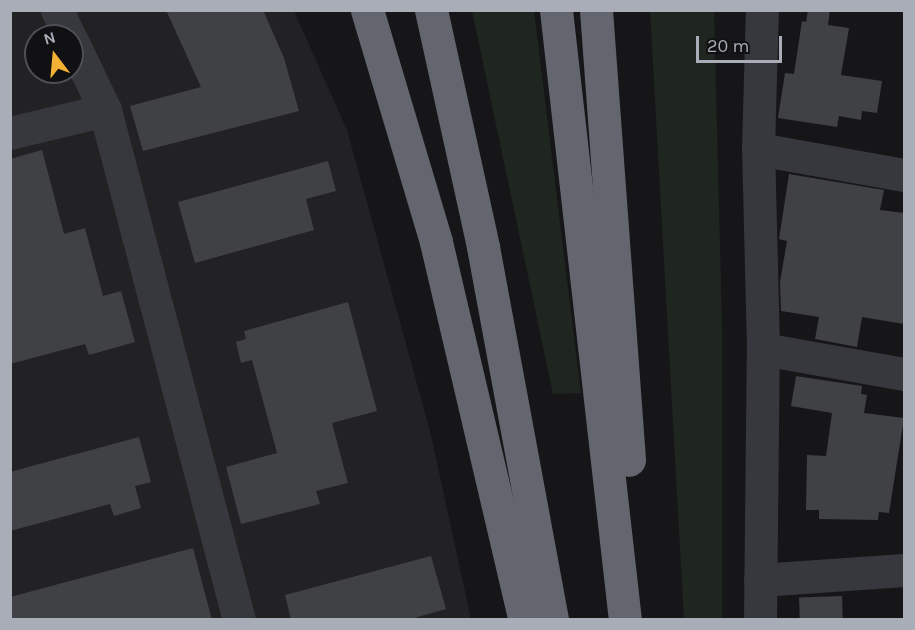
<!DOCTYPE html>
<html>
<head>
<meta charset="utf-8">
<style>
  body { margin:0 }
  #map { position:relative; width:915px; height:630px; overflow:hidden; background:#161618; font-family:Karla,sans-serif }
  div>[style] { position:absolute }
  .built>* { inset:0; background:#222225 }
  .green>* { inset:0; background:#1e261f }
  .building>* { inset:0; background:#404145; transform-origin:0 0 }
  .minor>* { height:33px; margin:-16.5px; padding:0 16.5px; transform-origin:16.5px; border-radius:16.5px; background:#37383d }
  .highway>* { height:33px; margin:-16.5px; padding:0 16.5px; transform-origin:16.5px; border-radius:16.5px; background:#63666e }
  span { translate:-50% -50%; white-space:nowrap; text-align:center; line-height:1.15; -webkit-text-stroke:4.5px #111113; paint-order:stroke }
  .frame { position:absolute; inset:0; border:12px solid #a8adb8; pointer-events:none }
  .north { position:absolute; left:24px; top:24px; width:60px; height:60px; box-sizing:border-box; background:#111113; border:2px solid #4d4f55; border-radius:50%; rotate:344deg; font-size:16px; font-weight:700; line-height:24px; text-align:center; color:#a8adb8 }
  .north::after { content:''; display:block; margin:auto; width:21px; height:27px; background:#f2b134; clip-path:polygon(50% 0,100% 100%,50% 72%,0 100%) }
  .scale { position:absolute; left:696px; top:36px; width:86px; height:27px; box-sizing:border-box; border:3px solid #a8adb8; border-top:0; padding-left:8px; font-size:18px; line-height:21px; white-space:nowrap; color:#a8adb8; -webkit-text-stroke:4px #111113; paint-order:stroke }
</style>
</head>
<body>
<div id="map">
  <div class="built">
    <i style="clip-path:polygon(evenodd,10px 11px,294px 11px,347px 130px,430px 431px,471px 619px,11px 619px,10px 11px,36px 36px,72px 36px,72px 72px,36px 72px,36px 36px)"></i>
  </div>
  <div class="green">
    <i style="clip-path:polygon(472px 11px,534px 11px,581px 393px,553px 394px)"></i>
    <i style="clip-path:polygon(650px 11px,714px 11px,722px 326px,722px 619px,684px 619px)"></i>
  </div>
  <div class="building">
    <i style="clip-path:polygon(166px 10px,263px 10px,284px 58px,299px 111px,143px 151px,130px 106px,201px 87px)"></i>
    <i style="clip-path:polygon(808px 10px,830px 10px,828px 25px,849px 28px,841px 75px,882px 81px,877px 113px,862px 111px,861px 120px,839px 116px,837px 127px,778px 118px,785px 73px,794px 74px,802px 21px,806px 22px)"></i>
    <i style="clip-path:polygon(42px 150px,64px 234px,85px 228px,103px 296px,121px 291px,135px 342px,89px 355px,85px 344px,10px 364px,10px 159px)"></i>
    <i style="clip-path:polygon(328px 161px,336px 191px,306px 199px,314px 230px,195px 263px,178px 202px)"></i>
    <i style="clip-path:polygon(789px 174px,884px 190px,880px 210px,904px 213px,904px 324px,862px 317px,857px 347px,815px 339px,819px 317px,781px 311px,780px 282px,787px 241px,779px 239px)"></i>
    <i style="clip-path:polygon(348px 302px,377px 411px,332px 423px,348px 483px,316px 491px,320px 504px,241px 524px,226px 467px,277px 453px,252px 360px,241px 363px,236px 342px,246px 339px,244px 331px)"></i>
    <i style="clip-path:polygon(796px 376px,862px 386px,861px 394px,867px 395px,864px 413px,904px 418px,889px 513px,879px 512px,878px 520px,819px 519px,819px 510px,806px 510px,807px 455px,826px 456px,832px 413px,791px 406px)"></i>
    <i style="clip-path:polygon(139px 437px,151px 482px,135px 486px,141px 508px,114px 516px,110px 504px,10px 531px,10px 472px)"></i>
    <i style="clip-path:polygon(193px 548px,212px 620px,10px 620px,10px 597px)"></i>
    <i style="clip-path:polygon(431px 556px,446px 609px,407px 620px,291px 620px,285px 595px)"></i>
    <i style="left:842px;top:596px;width:24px;height:43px;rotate:88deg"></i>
  </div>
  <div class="minor">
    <i style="left:57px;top:10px;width:29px;rotate:65deg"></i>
    <i style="left:72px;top:41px;width:76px;rotate:64.4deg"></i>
    <i style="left:105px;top:110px;width:527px;rotate:75.28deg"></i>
    <i style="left:10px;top:133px;width:98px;rotate:-13.6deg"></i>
    <i style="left:758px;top:149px;width:148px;rotate:10.1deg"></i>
    <i style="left:763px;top:349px;width:143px;rotate:10.1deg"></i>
    <i style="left:760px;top:580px;width:144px;rotate:-4deg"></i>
    <i style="left:760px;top:620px;width:271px;rotate:-89.4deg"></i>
    <i style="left:763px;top:349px;width:200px;rotate:-91.4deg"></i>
    <i style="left:758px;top:149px;width:139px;rotate:-88.4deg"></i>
  </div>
  <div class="highway">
    <i style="left:367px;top:10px;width:242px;rotate:73.4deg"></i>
    <i style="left:436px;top:242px;width:388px;rotate:76.8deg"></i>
    <i style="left:431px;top:10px;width:243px;rotate:77.6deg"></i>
    <i style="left:483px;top:247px;width:379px;rotate:79.5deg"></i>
    <i style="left:556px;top:10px;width:614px;rotate:83.55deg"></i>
    <i style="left:596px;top:10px;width:451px;rotate:85.8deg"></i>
  </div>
  <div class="frame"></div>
  <div class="north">N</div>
  <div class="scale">20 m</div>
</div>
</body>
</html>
